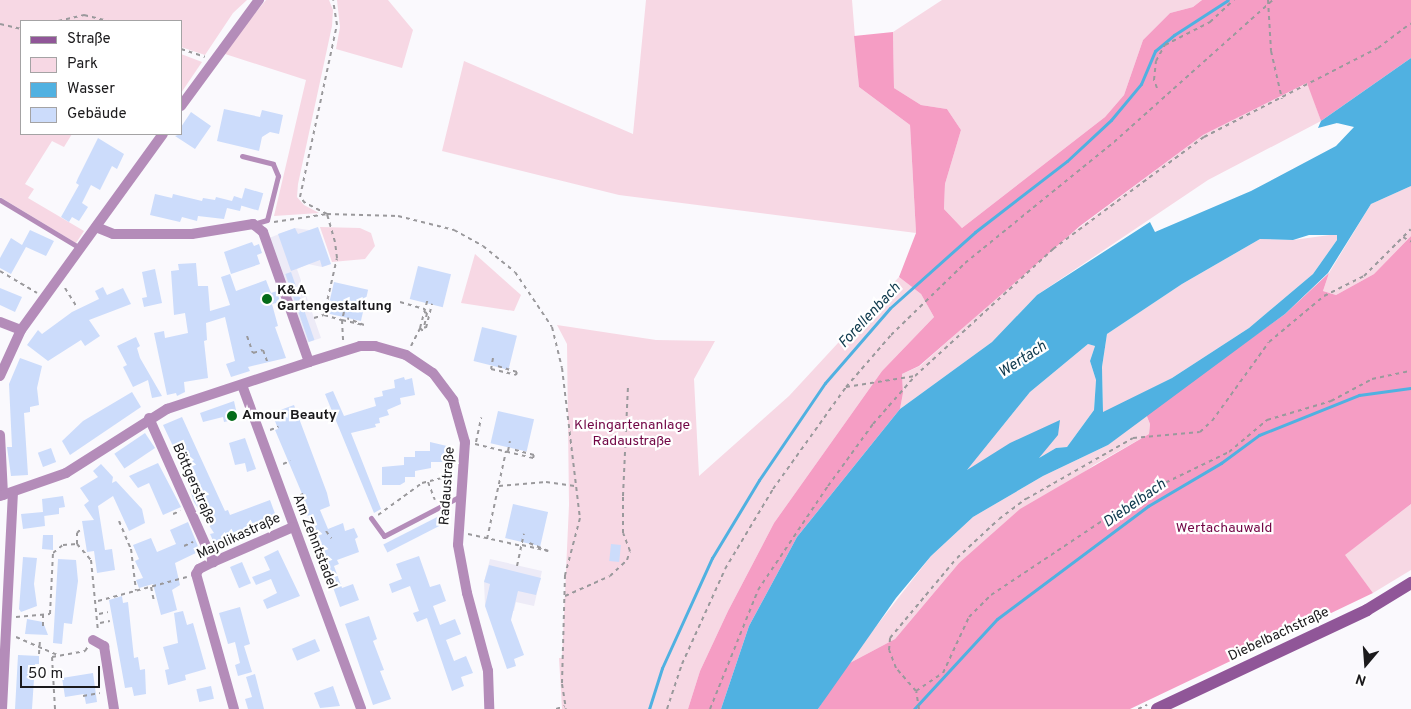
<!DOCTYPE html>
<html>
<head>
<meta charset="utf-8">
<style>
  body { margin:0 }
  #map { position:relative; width:1411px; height:709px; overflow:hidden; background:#faf9fd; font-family:Overpass,sans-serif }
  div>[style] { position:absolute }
  .built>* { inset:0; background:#edebf7 }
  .green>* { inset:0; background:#f7d8e4 }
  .forest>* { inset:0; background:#f59dc4 }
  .water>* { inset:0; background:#50b1e1 }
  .stream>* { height:3px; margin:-1.5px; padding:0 1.5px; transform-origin:1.5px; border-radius:1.5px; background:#50b1e1 }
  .building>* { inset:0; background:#ccdcfb; transform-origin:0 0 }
  .path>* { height:2px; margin-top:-1px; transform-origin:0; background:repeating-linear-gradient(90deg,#9a999c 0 4px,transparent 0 8px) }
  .lane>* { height:5px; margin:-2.5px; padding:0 2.5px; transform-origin:2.5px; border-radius:2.5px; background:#b48cb9 }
  .street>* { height:10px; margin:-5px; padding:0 5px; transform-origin:5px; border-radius:5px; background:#b48cb9 }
  .secondary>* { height:12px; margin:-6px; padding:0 6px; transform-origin:6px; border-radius:6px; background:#905698 }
  .dots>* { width:14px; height:14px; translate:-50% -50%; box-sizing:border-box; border:2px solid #fff; border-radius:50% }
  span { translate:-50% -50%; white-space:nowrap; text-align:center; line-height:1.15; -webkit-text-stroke:4.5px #fff; paint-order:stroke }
  .poi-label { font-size:14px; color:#1b1a1c; font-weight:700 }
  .left { translate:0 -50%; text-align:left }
  .park-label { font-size:14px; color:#710645 }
  .street-label { font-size:14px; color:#1b1a1c }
  .water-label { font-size:15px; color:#0d384c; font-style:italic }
  .legend { position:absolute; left:20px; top:20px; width:162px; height:115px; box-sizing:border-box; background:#fff; border:1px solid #a4a3a4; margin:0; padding:6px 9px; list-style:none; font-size:15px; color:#1b1a1c }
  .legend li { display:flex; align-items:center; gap:10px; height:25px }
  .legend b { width:25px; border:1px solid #a4a3a4 }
  .north { position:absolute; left:1341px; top:639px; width:50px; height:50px; -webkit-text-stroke:4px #fff; paint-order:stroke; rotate:198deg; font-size:14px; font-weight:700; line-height:20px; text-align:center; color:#1b1a1c }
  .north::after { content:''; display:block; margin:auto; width:18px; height:22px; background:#1b1a1c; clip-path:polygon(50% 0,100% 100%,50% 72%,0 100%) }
  .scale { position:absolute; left:20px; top:666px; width:80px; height:22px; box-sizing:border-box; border:2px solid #1b1a1c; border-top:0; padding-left:6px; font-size:15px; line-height:18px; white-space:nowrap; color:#1b1a1c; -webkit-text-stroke:4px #fff; paint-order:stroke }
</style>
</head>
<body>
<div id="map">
  <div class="built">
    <i style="clip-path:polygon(295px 228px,309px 230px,331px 264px,322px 267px,308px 264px,297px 269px,321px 338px,306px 343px,269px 238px)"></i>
    <i style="clip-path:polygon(490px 559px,542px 571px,534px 606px,516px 602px,514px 611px,485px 605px,484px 582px)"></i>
  </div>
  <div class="green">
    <i style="clip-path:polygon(0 0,247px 0,233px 13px,205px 55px,181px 47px,181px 21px,21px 21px,21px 134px,72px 134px,64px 147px,52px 141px,25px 184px,34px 189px,28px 198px,84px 231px,76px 243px,0 197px)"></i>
    <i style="clip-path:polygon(266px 0,329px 0,333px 10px,332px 26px,298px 184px,297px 197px,304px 205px,319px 213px,274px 216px,306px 80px,222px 53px)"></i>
    <i style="clip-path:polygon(337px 0,388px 0,413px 30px,402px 68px,336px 49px,340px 27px)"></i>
    <i style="clip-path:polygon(646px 0,852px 0,859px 87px,910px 125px,916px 233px,619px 195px,442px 151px,464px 61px,633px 134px)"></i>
    <i style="clip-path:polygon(942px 0,1202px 0,1193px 7px,1170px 13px,1143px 40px,1124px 95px,1105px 117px,962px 228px,944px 209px,945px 184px,961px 130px,947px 109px,921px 105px,894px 88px,893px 32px)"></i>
    <i style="clip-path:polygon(181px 54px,202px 62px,181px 93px)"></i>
    <i style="clip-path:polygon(1308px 83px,1321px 121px,1208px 180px,1037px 295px,992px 342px,900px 409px,903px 393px,902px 374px,920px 366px,1052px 248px,1203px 135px)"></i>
    <i style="clip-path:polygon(1411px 186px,1411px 236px,1374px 274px,1336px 295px,1323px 291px,1329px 273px,1371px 204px)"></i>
    <i style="clip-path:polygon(320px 227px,360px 228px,371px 233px,375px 246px,365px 259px,332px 262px)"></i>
    <i style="clip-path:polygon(1337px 234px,1337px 240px,1313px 274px,1249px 328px,1172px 378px,1103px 413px,1102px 367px,1107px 334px,1182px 284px,1260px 239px,1293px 240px)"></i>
    <i style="clip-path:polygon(475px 254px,521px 295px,514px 311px,461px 303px)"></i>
    <i style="clip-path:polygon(899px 277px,921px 294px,934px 317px,882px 371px,774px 523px,728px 611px,700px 671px,688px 709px,562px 709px,559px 658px,562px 658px,569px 505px,567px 344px,557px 325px,656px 340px,715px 341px,694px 379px,699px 476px,789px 396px)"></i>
    <i style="clip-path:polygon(1088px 344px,1095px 346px,1090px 361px,1096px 380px,1094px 410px,1067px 447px,1056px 448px,1037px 459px,966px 471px,1030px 392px)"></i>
    <i style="clip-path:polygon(1146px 414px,1150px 424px,1149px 434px,1094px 465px,959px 563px,895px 639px,846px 665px,931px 556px,973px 517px,1043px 476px,1108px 445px)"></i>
    <i style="clip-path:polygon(1411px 504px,1411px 570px,1373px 593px,1344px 555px)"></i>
  </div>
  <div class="forest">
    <i style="clip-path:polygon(1202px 0,1411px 0,1411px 58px,1321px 121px,1307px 83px,1203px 135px,1080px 226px,919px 366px,902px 374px,903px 393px,900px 409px,797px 537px,749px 626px,721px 709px,688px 709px,700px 671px,728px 611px,774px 523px,882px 371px,934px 317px,921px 294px,899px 277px,916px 233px,910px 125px,859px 87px,854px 36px,893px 32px,894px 88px,921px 105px,947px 109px,961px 130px,945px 184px,944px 209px,962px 228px,1105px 117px,1124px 95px,1143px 40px,1170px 13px,1193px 7px)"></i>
    <i style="clip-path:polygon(1411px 236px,1411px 504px,1345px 555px,1373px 593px,1130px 709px,818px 709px,846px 665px,895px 639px,959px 563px,1020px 509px,1149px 434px,1150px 424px,1146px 414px,1285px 314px,1329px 273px,1323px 291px,1336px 295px,1374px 274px)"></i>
  </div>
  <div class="water">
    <i style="clip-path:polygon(evenodd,1411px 58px,1411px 186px,1371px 204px,1328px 273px,1285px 314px,1108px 445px,1043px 476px,973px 517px,931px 556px,896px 598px,818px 709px,721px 709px,749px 626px,797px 537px,900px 409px,992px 342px,1037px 295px,1150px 222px,1155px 232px,1251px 191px,1336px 146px,1354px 127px,1337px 123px,1318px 128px,1321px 121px,1411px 58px,1309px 235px,1337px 235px,1337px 240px,1313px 274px,1249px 328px,1172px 378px,1103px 412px,1102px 367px,1107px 334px,1182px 284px,1260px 239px,1293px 240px,1309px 235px,1411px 58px,1088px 344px,1095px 346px,1090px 361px,1096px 380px,1094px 410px,1067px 447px,1056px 448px,1039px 458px,1058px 435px,1060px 420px,1010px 443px,967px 470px,1030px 392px,1088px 344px)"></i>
  </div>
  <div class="stream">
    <i style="left:649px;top:709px;width:43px;rotate:-72.4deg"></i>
    <i style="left:662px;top:668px;width:121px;rotate:-65.6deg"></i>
    <i style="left:712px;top:558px;width:91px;rotate:-58.9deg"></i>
    <i style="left:759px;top:480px;width:117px;rotate:-55.8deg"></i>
    <i style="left:825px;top:383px;width:99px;rotate:-49.1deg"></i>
    <i style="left:890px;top:308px;width:114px;rotate:-41.8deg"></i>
    <i style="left:975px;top:232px;width:116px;rotate:-37.7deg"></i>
    <i style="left:1067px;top:161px;width:60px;rotate:-43deg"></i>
    <i style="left:1111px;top:120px;width:47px;rotate:-50.2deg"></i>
    <i style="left:1141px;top:84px;width:36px;rotate:-67deg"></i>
    <i style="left:1155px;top:51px;width:25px;rotate:-40deg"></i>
    <i style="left:1174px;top:35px;width:64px;rotate:-32.9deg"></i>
    <i style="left:914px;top:709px;width:122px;rotate:-47.3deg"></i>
    <i style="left:997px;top:619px;width:189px;rotate:-36.8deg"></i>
    <i style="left:1148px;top:506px;width:85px;rotate:-30.5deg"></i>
    <i style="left:1221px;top:463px;width:47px;rotate:-36.4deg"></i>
    <i style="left:1259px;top:435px;width:108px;rotate:-21.8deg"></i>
    <i style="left:1359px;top:395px;width:52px;rotate:-7.7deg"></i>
  </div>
  <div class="building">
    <i style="clip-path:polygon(224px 109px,260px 117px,262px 110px,283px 115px,279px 134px,270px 132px,262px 137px,259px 151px,217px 141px)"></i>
    <i style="clip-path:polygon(191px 112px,211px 126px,195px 149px,175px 136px,181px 134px,181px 127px)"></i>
    <i style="clip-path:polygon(98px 138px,124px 154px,117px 169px,112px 166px,100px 190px,91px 185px,82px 203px,88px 207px,79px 221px,72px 217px,69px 222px,61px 217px,79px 185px,76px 183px,78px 178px)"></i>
    <i style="left:245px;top:188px;width:19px;height:18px;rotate:16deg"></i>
    <i style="clip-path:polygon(155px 194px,172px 198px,173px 194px,202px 201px,203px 198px,215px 200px,216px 197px,232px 201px,234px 196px,243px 199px,240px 211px,227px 208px,224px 219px,198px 216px,197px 221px,182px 217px,180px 222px,150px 215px)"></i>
    <i style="clip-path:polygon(318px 227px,331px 264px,322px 267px,320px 260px,291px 271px,278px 234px,295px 228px,298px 234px)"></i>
    <i style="clip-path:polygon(30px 230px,54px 241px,46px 256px,26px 247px,11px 274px,0 268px,0 258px,11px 238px,22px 245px)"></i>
    <i style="clip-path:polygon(252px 242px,254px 246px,259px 244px,262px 253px,257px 255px,260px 264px,231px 274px,224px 252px)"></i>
    <i style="clip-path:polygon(196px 263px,198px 286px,208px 286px,210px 311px,230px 305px,221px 277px,230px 274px,236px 291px,266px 280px,271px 293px,277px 291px,280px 302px,272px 304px,278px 326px,275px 327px,286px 358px,248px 367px,250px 371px,231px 377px,226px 364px,235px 361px,225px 317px,206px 323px,207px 340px,204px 341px,208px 378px,184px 382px,185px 392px,177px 396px,176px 393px,167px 395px,154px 333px,164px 331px,165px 338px,188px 333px,185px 313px,174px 315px,171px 271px,179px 270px,178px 264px)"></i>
    <i style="left:418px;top:266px;width:34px;height:34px;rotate:14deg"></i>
    <i style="clip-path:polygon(155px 269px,162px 303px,144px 307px,142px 298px,147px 297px,142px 272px)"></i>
    <i style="left:291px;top:272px;width:72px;height:6px;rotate:71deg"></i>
    <i style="left:334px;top:282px;width:35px;height:32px;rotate:13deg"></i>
    <i style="clip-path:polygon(103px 287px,107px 295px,123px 288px,131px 304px,89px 320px,100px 336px,85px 346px,81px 340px,48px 361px,27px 345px,38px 330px,42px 334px,72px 312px,99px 299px,95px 291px)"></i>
    <i style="clip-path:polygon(0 288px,22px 297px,15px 312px,0 305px)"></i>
    <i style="left:482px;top:327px;width:36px;height:35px;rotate:14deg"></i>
    <i style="clip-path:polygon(136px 337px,140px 346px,137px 348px,140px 358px,162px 396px,152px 398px,148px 380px,133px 387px,123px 367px,127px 365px,117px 346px)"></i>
    <i style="clip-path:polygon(20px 358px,42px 366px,37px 388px,39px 405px,30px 407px,30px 412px,24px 413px,28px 475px,11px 476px,7px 447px,12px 447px,9px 384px)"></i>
    <i style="clip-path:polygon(404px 377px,405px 380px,412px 378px,415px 395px,400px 398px,401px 404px,387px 410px,389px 415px,379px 418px,380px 423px,375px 424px,376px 427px,351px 433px,381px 509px,374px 513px,325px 394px,333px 391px,344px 416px,376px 406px,374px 398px,383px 396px,382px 391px,395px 388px,394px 380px)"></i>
    <i style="clip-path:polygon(132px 392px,141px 407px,70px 455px,62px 441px,83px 421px)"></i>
    <i style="clip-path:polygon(234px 401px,238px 419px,224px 422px,223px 417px,203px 422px,200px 413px)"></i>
    <i style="clip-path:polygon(294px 405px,327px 493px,330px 506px,320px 510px,328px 529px,343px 523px,345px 531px,354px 528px,358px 537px,355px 539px,359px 552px,337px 560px,339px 564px,334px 566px,342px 588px,353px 584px,359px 600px,340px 607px,301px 497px,303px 496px,275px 430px,278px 429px,272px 413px)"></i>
    <i style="left:498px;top:411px;width:37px;height:33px;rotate:13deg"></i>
    <i style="clip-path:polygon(182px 417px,225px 511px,228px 510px,230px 515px,270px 500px,277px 519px,227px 537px,229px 541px,216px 547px,210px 534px,214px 533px,194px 502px,180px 461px,163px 425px)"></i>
    <i style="left:145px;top:433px;width:18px;height:37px;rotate:56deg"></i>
    <i style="clip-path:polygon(245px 438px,256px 469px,247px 472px,245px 463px,235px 465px,229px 443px)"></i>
    <i style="clip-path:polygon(430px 442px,447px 446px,447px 462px,431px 462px,431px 468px,415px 471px,415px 477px,405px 477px,405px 482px,400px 485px,382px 485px,382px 467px,404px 465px,404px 457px,415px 457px,415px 451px,430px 451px)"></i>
    <i style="left:51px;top:448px;width:15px;height:14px;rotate:70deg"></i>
    <i style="clip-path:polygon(158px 463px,181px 507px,163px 515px,149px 483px,138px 488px,129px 476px)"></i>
    <i style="clip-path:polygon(101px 464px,113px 477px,112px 483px,116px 481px,142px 509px,145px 523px,129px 531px,113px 496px,98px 506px,105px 550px,112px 549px,115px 570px,97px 573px,94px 551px,87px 552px,82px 521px,94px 520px,84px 505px,89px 501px,80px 488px,98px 477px,93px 471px)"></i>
    <i style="clip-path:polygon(63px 496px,65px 507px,59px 508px,59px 514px,44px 516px,44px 513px,45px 526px,23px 529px,21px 514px,43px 512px,42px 499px)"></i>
    <i style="left:513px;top:504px;width:36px;height:35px;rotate:13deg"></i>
    <i style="left:443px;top:514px;width:9px;height:67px;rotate:63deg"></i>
    <i style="clip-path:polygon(188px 522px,200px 551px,175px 563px,180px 585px,172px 590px,177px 610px,161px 615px,153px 584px,139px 588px,136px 580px,143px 578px,135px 561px,139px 559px,133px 545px,151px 538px,157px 552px,176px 544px,170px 530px)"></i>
    <i style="clip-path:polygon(43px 535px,53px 535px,53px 550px,42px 549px)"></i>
    <i style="left:611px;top:544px;width:10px;height:17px;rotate:6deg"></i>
    <i style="clip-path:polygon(278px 550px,300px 596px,267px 609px,263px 600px,277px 593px,271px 579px,256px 585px,252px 577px,270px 570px,264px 557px)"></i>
    <i style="clip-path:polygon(419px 556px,430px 587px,440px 584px,446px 601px,433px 606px,440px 625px,455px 619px,461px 634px,446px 640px,454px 661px,466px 656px,473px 673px,461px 677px,464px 686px,452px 691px,427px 618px,417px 622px,413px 613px,419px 611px,410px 586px,392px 593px,389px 584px,402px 579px,396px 564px)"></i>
    <i style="clip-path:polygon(23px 557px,37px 558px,34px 584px,37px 606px,21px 612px,19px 609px)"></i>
    <i style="clip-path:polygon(58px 559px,76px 560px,78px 581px,72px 624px,64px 623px,62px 644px,53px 643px)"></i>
    <i style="left:242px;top:562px;width:23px;height:13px;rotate:67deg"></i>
    <i style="clip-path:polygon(489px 565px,541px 578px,536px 595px,518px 591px,511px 620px,524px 655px,514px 659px,516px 666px,507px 669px,485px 606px,490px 584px,484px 582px)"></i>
    <i style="clip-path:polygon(122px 596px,123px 603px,128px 602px,134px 658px,138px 657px,140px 670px,145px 669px,146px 694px,134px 696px,132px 687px,125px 688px,109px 600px)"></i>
    <i style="clip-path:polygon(240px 607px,250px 644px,244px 646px,252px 672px,238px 676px,235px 665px,240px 663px,235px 642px,228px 644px,219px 613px)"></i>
    <i style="clip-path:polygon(183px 611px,187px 625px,193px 623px,206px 669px,185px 675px,186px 680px,168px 685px,165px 670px,169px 669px,163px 647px,178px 643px,174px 613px)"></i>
    <i style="clip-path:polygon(369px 616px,377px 639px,373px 641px,384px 670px,380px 671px,391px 699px,373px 705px,345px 624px)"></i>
    <i style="clip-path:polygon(27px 619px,43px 622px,48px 635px,25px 634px)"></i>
    <i style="left:315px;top:639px;width:13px;height:25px;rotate:67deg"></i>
    <i style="clip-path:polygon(18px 655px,39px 656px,39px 664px,35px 664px,32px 709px,15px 709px)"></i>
    <i style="clip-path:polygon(93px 673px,97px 702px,86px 704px,84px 694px,65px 697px,62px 678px)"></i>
    <i style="clip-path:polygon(255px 674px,264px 709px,248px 709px,245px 699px,252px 697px,246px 677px)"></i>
    <i style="left:211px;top:686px;width:13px;height:15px;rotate:77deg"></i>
    <i style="clip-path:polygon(333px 686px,340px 706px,320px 708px,314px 693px)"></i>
  </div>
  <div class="path">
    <i style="left:1268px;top:0;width:51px;rotate:86.6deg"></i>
    <i style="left:1271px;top:51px;width:49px;rotate:77.1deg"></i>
    <i style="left:58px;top:21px;width:27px;rotate:-13deg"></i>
    <i style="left:84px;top:15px;width:25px;rotate:14deg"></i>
    <i style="left:0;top:24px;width:22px;rotate:13deg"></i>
    <i style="left:181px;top:49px;width:25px;rotate:18deg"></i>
    <i style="left:1157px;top:88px;width:9px;rotate:-111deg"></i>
    <i style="left:1154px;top:80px;width:19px;rotate:-84deg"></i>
    <i style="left:1156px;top:61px;width:18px;rotate:-61deg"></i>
    <i style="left:1165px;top:45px;width:51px;rotate:-27.1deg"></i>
    <i style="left:1210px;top:22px;width:33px;rotate:-43deg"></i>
    <i style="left:274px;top:222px;width:54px;rotate:-8.6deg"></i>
    <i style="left:327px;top:214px;width:71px;rotate:1.6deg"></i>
    <i style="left:398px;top:216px;width:58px;rotate:14deg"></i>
    <i style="left:454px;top:230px;width:33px;rotate:29deg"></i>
    <i style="left:483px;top:246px;width:41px;rotate:39.1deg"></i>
    <i style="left:515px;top:272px;width:66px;rotate:56.1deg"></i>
    <i style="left:552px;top:327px;width:42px;rotate:76.3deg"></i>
    <i style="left:562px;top:368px;width:151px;rotate:83.2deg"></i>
    <i style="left:580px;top:518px;width:59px;rotate:104.7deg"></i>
    <i style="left:565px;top:575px;width:109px;rotate:91.6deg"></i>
    <i style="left:562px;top:684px;width:25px;rotate:81deg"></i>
    <i style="left:1403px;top:237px;width:9px;rotate:32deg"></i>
    <i style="left:0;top:271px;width:43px;rotate:30.7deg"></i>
    <i style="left:65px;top:288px;width:22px;rotate:58deg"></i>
    <i style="left:400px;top:302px;width:26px;rotate:16deg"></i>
    <i style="left:344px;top:312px;width:8px;rotate:104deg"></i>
    <i style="left:342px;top:320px;width:23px;rotate:13deg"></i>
    <i style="left:364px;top:325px;width:18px;rotate:-158deg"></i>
    <i style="left:424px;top:312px;width:3px;rotate:18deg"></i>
    <i style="left:427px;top:313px;width:14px;rotate:102deg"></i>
    <i style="left:424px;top:327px;width:2px;rotate:27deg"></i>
    <i style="left:426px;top:328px;width:25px;rotate:-76deg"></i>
    <i style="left:324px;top:315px;width:58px;rotate:-77.2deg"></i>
    <i style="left:337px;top:258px;width:16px;rotate:-97deg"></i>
    <i style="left:335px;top:242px;width:29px;rotate:-106deg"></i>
    <i style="left:327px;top:214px;width:25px;rotate:-153deg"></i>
    <i style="left:305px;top:203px;width:8px;rotate:-130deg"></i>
    <i style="left:300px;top:197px;width:176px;rotate:-77.9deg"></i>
    <i style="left:337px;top:25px;width:25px;rotate:-99deg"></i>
    <i style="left:314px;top:318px;width:10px;rotate:-17deg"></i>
    <i style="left:324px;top:315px;width:19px;rotate:16deg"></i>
    <i style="left:342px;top:320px;width:21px;rotate:87deg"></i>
    <i style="left:420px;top:328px;width:7px;rotate:45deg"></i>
    <i style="left:247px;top:336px;width:18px;rotate:71deg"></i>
    <i style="left:253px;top:353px;width:10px;rotate:-17deg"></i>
    <i style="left:263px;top:350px;width:15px;rotate:70deg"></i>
    <i style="left:411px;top:346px;width:20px;rotate:-63deg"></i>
    <i style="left:420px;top:328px;width:31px;rotate:-75deg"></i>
    <i style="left:493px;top:358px;width:11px;rotate:100deg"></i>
    <i style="left:491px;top:369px;width:26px;rotate:13deg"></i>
    <i style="left:516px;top:375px;width:3px;rotate:-72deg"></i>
    <i style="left:517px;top:372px;width:21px;rotate:-163deg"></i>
    <i style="left:846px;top:387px;width:70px;rotate:-9.1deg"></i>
    <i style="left:915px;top:376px;width:188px;rotate:-42.6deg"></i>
    <i style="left:1053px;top:249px;width:188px;rotate:-36.6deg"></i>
    <i style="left:1204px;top:137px;width:195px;rotate:-27.1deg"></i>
    <i style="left:1378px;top:48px;width:41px;rotate:-37.1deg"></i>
    <i style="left:270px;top:430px;width:9px;rotate:-21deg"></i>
    <i style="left:476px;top:442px;width:25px;rotate:-78deg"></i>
    <i style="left:475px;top:444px;width:60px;rotate:13.6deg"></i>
    <i style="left:533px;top:458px;width:3px;rotate:-72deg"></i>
    <i style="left:534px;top:455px;width:23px;rotate:-165deg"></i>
    <i style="left:508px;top:451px;width:10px;rotate:-79deg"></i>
    <i style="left:283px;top:464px;width:8px;rotate:-23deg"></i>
    <i style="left:428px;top:482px;width:19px;rotate:69deg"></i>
    <i style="left:499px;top:486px;width:47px;rotate:-4.9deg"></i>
    <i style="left:546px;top:482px;width:29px;rotate:8deg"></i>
    <i style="left:293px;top:498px;width:11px;rotate:-22deg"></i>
    <i style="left:173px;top:514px;width:8px;rotate:-23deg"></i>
    <i style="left:378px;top:515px;width:54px;rotate:-36deg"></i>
    <i style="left:422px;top:483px;width:32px;rotate:-14deg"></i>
    <i style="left:119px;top:521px;width:30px;rotate:67deg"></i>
    <i style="left:131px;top:549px;width:42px;rotate:83.2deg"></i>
    <i style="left:326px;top:531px;width:9px;rotate:54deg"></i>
    <i style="left:311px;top:532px;width:5px;rotate:37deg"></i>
    <i style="left:468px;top:534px;width:55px;rotate:12.5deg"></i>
    <i style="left:487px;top:539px;width:90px;rotate:-77.8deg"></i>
    <i style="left:77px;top:544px;width:11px;rotate:-90deg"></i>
    <i style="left:77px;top:533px;width:6px;rotate:-45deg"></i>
    <i style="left:522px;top:545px;width:27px;rotate:13deg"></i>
    <i style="left:548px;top:551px;width:23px;rotate:-157deg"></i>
    <i style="left:184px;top:546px;width:10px;rotate:-24deg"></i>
    <i style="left:517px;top:566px;width:33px;rotate:-78deg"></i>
    <i style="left:151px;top:587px;width:14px;rotate:78deg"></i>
    <i style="left:565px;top:596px;width:49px;rotate:-24deg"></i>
    <i style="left:610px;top:576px;width:23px;rotate:-43deg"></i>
    <i style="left:627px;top:560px;width:9px;rotate:-72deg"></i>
    <i style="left:630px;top:551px;width:19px;rotate:-111deg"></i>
    <i style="left:623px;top:533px;width:37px;rotate:-90deg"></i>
    <i style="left:623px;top:496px;width:109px;rotate:-87.4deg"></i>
    <i style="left:98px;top:601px;width:92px;rotate:-15.1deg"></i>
    <i style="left:99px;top:614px;width:9px;rotate:-13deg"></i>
    <i style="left:16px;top:617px;width:34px;rotate:-5deg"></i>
    <i style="left:50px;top:614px;width:61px;rotate:-87.2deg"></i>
    <i style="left:53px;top:553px;width:13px;rotate:-39deg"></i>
    <i style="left:63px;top:545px;width:14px;rotate:-4deg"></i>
    <i style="left:77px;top:544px;width:21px;rotate:49deg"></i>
    <i style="left:91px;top:560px;width:71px;rotate:84.4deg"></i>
    <i style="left:100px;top:623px;width:10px;rotate:-11deg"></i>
    <i style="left:43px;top:626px;width:11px;rotate:-90deg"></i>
    <i style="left:16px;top:637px;width:48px;rotate:23.4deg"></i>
    <i style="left:39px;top:654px;width:15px;rotate:-86deg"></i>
    <i style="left:916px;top:691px;width:32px;rotate:-34deg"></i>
    <i style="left:943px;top:673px;width:62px;rotate:-65.1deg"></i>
    <i style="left:969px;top:617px;width:31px;rotate:-45deg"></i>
    <i style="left:991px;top:595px;width:184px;rotate:-33.7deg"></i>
    <i style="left:1144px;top:493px;width:94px;rotate:-25.8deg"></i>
    <i style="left:1229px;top:452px;width:50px;rotate:-40.1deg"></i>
    <i style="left:1267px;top:420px;width:67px;rotate:-16.5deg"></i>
    <i style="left:1331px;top:401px;width:47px;rotate:-28.2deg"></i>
    <i style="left:1372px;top:379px;width:40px;rotate:-12deg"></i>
    <i style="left:83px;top:696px;width:17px;rotate:-10deg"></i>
    <i style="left:55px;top:709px;width:52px;rotate:-93.3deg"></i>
    <i style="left:52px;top:657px;width:34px;rotate:-10deg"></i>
    <i style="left:85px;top:651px;width:4px;rotate:-56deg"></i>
    <i style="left:556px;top:709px;width:9px;rotate:-18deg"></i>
    <i style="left:667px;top:709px;width:47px;rotate:-71.6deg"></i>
    <i style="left:682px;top:664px;width:104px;rotate:-65.6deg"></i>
    <i style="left:725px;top:569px;width:93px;rotate:-59deg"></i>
    <i style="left:773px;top:489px;width:125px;rotate:-54.4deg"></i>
    <i style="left:846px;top:387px;width:69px;rotate:-49.1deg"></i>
    <i style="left:891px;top:335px;width:103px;rotate:-44.2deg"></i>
    <i style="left:965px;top:263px;width:192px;rotate:-39.1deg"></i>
    <i style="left:1114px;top:142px;width:213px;rotate:-41.8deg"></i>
    <i style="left:710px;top:709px;width:128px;rotate:-68deg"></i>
    <i style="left:758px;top:590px;width:125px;rotate:-56.1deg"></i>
    <i style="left:828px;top:486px;width:77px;rotate:-54deg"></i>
    <i style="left:873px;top:424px;width:64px;rotate:-48.8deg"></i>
    <i style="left:919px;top:709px;width:18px;rotate:-99deg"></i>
    <i style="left:916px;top:691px;width:30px;rotate:-131deg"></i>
    <i style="left:896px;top:668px;width:19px;rotate:-111deg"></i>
    <i style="left:889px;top:650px;width:12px;rotate:-85deg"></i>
    <i style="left:890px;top:638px;width:104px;rotate:-50.1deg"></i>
    <i style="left:957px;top:558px;width:57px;rotate:-42.9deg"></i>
    <i style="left:999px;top:519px;width:34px;rotate:-37deg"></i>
    <i style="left:1026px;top:499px;width:123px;rotate:-29.7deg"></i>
    <i style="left:1133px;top:438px;width:67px;rotate:-5.1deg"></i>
    <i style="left:1200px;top:432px;width:16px;rotate:-43deg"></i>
    <i style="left:1212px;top:421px;width:97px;rotate:-54.2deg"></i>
    <i style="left:1269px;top:342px;width:72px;rotate:-39.9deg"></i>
    <i style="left:1324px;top:296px;width:45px;rotate:-26.6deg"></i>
    <i style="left:1364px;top:276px;width:66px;rotate:-45deg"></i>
    <i style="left:1138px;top:709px;width:10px;rotate:-24deg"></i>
  </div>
  <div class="lane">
    <i style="left:242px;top:156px;width:32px;rotate:14deg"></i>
    <i style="left:273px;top:164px;width:13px;rotate:67deg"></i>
    <i style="left:278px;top:176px;width:45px;rotate:104deg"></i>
    <i style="left:267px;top:220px;width:15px;rotate:164deg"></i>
    <i style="left:0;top:200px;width:93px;rotate:31deg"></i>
    <i style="left:371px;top:518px;width:22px;rotate:54deg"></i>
    <i style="left:384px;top:536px;width:87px;rotate:-27.5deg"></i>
  </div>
  <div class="street">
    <i style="left:181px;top:106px;width:132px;rotate:-53.7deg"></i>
    <i style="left:96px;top:227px;width:18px;rotate:22deg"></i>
    <i style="left:113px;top:234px;width:79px"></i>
    <i style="left:192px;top:234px;width:62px;rotate:-9.3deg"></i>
    <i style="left:253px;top:224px;width:13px;rotate:39deg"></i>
    <i style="left:263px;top:232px;width:138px;rotate:70.5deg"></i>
    <i style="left:309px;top:362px;width:53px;rotate:-17.4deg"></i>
    <i style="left:360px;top:346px;width:15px"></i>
    <i style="left:375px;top:346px;width:32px;rotate:16deg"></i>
    <i style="left:406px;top:355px;width:32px;rotate:34deg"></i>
    <i style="left:433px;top:373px;width:34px;rotate:53deg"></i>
    <i style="left:453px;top:400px;width:44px;rotate:74.1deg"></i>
    <i style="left:465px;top:442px;width:103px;rotate:93.9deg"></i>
    <i style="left:458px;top:545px;width:49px;rotate:79.4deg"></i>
    <i style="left:467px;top:593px;width:81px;rotate:74.9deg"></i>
    <i style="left:488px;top:671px;width:38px;rotate:88deg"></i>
    <i style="left:0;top:322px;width:22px;rotate:21deg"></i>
    <i style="left:0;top:376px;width:51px;rotate:-65.5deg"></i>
    <i style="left:21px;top:330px;width:242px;rotate:-54.1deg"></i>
    <i style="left:242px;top:385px;width:345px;rotate:69.8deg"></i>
    <i style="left:149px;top:418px;width:158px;rotate:66deg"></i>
    <i style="left:0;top:435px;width:60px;rotate:87.1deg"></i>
    <i style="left:0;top:496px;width:70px;rotate:-19.2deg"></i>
    <i style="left:66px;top:473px;width:120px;rotate:-32.4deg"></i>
    <i style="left:167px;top:409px;width:150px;rotate:-18.3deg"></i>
    <i style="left:93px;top:640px;width:13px;rotate:29deg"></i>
    <i style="left:104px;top:646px;width:64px;rotate:81deg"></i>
    <i style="left:2px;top:709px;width:217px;rotate:-87.1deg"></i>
    <i style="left:234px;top:709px;width:140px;rotate:-105.7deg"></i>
    <i style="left:196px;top:574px;width:6px;rotate:-59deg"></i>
    <i style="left:199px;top:569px;width:16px;rotate:-27deg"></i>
    <i style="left:213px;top:562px;width:87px;rotate:-23.6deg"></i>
  </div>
  <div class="secondary">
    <i style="left:1157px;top:709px;width:232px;rotate:-25.2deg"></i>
    <i style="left:1367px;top:610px;width:52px;rotate:-31.5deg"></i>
  </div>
  <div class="dots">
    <i style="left:267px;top:299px;background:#046b19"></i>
    <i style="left:232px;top:416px;background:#046b19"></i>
  </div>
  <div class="poi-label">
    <span class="left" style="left:277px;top:299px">K&amp;A<br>Gartengestaltung</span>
    <span class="left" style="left:242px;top:416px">Amour Beauty</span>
  </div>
  <div class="park-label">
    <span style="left:632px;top:434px">Kleingartenanlage<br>Radaustraße</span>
    <span style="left:1224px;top:529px">Wertachauwald</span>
  </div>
  <div class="street-label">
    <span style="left:193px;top:484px;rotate:66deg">Böttgerstraße</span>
    <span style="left:448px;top:486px;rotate:-86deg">Radaustraße</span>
    <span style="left:239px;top:537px;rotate:-25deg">Majolikastraße</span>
    <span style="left:314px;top:542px;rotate:69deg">Am Zehntstadel</span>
    <span style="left:1279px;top:635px;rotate:-25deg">Diebelbachstraße</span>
  </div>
  <div class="water-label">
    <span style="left:870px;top:316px;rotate:-47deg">Forellenbach</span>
    <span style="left:1023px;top:360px;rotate:-33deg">Wertach</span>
    <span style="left:1135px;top:504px;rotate:-35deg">Diebelbach</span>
  </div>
  <ul class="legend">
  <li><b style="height:6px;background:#905698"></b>Straße</li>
  <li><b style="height:14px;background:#f7d8e4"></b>Park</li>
  <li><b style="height:14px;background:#50b1e1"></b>Wasser</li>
  <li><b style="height:14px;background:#ccdcfb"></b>Gebäude</li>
  </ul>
  <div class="north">N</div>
  <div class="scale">50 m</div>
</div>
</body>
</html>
